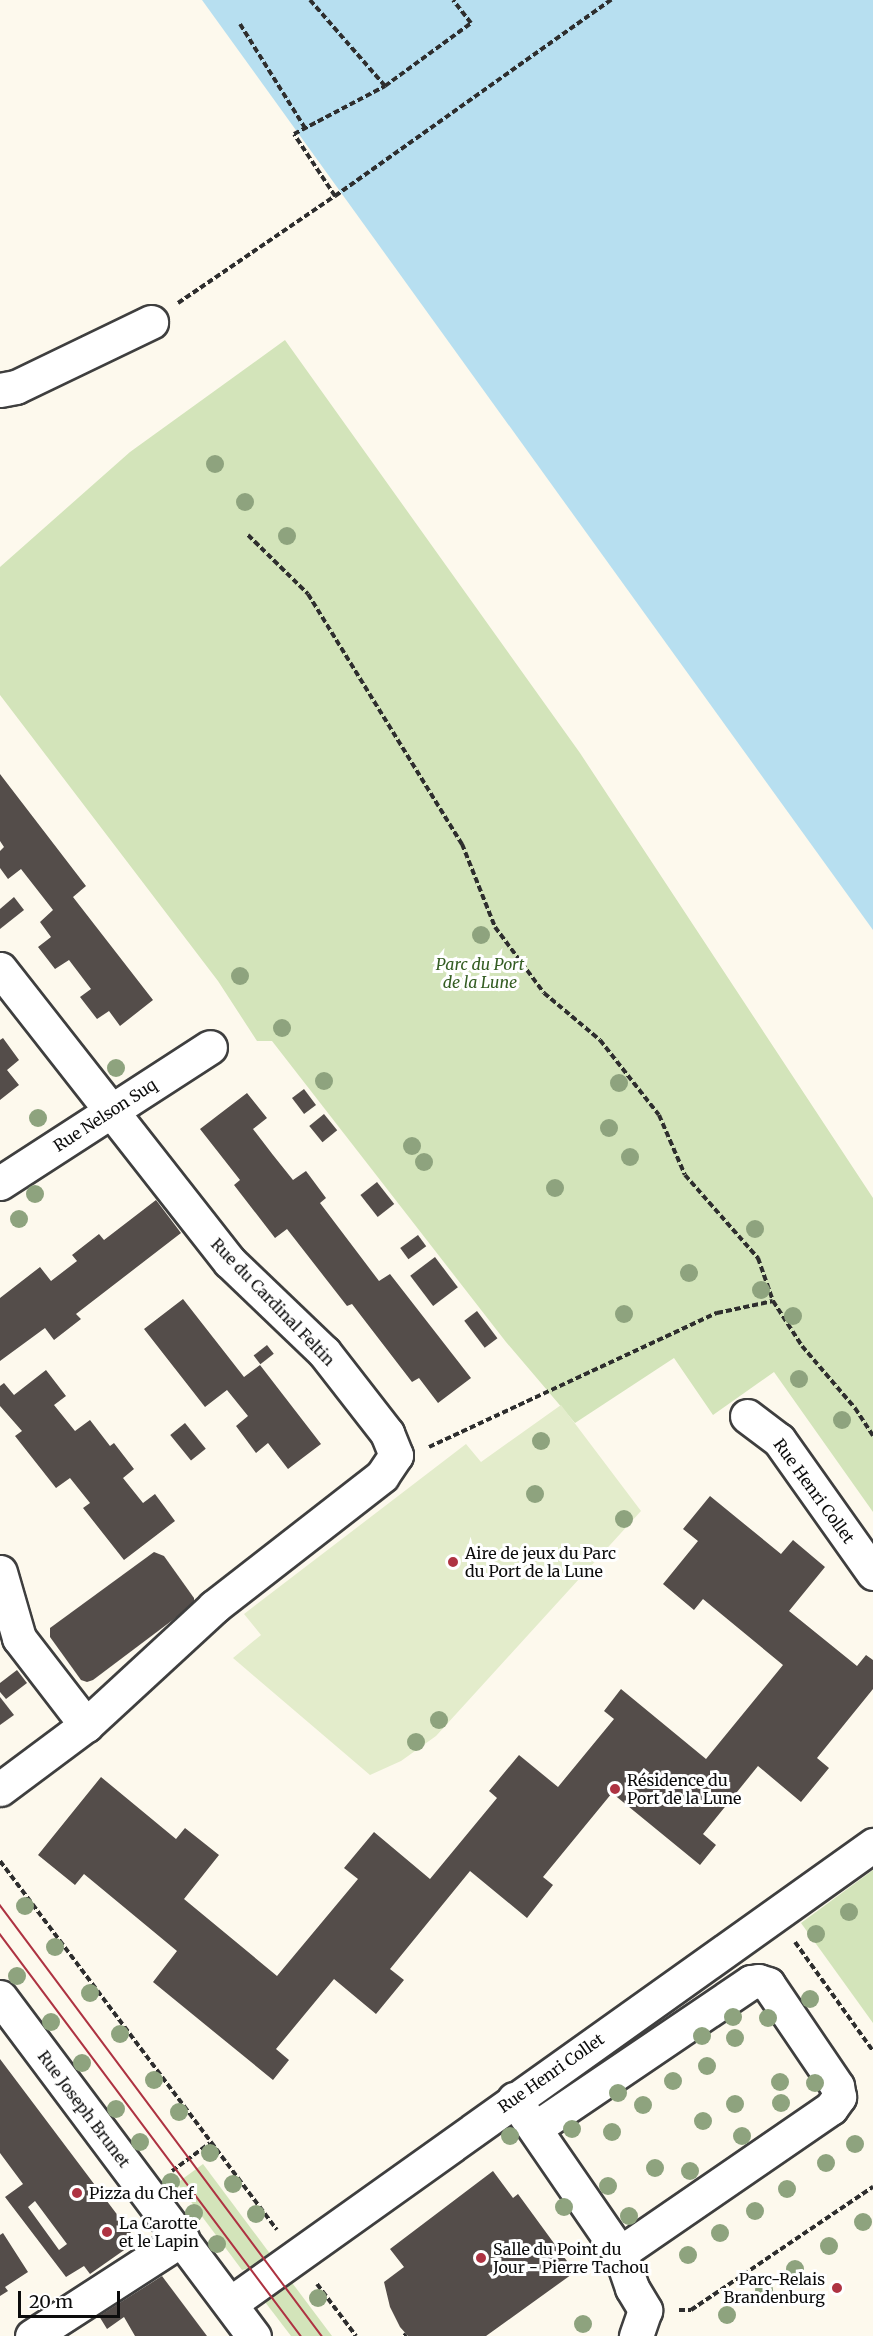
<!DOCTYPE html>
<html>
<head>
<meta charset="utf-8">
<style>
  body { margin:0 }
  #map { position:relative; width:873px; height:2336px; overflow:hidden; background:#fdf9ed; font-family:Merriweather,serif }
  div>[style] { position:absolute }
  .green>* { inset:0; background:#d3e4ba }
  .pitch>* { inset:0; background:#e3eccb }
  .water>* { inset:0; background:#b7dff0 }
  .building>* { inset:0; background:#544d4a; transform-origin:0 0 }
  .path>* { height:4px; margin-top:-2px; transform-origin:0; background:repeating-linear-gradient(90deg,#2e2e2e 0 6px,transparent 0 9px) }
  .roads { filter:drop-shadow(2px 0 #3f3f3f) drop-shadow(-2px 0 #3f3f3f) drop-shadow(0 2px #3f3f3f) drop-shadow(0 -2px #3f3f3f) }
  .minor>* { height:33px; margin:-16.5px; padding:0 16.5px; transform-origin:16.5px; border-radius:16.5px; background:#fff }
  .tram>* { height:1.5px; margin:-0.75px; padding:0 0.75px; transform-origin:0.75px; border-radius:0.75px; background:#ae3342 }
  .trees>* { width:18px; height:18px; margin:-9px; border-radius:50%; background:#8ea37e }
  .dots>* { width:16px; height:16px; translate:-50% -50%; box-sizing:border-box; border:3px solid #fff; border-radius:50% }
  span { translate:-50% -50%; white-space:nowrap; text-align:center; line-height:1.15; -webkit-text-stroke:6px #fff; paint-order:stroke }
  .park-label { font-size:16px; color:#345d23; font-style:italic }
  .street-label { font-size:16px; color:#0c0c0c }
  .poi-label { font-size:16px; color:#0c0c0c }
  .left { translate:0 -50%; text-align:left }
  .right { translate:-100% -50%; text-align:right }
  .scale { position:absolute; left:18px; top:2291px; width:102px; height:27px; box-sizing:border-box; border:3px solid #0c0c0c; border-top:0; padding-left:8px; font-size:18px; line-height:21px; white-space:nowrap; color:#0c0c0c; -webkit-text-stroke:4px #fff; paint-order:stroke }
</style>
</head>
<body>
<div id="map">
  <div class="green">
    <i style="clip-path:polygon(285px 340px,580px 753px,873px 1198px,873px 1512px,774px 1372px,713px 1415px,674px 1358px,575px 1423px,506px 1342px,272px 1041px,257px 1041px,218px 981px,0 695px,0 567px,130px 452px)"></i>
    <i style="clip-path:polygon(873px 1870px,873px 2023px,801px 1923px)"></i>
    <i style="clip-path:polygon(203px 2164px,271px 2255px,250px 2268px,242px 2270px,177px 2183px)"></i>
    <i style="clip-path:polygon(290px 2280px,332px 2336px,291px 2336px,265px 2302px)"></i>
  </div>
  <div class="pitch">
    <i style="clip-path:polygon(561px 1405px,641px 1511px,436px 1736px,401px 1761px,370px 1775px,233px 1658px,261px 1635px,244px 1614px,466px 1444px,481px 1462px)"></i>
  </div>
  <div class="water">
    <i style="clip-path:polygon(202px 0,873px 0,873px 930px)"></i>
  </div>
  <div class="building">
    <i style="clip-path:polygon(0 774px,86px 886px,73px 897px,153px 1000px,120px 1026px,109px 1011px,97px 1019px,80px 997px,91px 989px,69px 960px,55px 969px,38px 947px,51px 937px,40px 922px,53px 910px,21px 869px,8px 879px,0 868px,0 851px,4px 847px,0 841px)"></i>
    <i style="clip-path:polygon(14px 897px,24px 910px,0 929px,0 909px)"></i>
    <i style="clip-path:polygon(3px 1038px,19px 1060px,7px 1070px,19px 1085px,0 1100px,0 1040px)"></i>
    <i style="left:304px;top:1089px;width:20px;height:15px;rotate:53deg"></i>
    <i style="clip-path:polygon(247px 1093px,267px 1118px,253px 1129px,273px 1155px,293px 1180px,306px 1171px,326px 1198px,320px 1203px,379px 1281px,390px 1274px,471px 1378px,438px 1403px,419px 1378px,412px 1382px,352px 1304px,347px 1306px,287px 1229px,275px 1238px,234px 1185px,240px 1180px,200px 1129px)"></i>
    <i style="left:324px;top:1114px;width:21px;height:19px;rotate:51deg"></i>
    <i style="left:377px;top:1182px;width:28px;height:21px;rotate:52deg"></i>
    <i style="clip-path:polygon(156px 1200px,181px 1233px,76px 1314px,81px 1319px,54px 1340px,45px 1328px,0 1361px,0 1298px,40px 1267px,51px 1281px,77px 1261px,72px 1255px,99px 1234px,104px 1240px)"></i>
    <i style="left:418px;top:1235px;width:14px;height:22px;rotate:54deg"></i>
    <i style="left:435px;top:1257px;width:38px;height:31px;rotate:53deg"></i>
    <i style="clip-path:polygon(183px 1299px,244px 1377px,260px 1365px,321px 1444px,288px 1469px,268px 1443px,256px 1453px,236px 1426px,248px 1416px,227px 1390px,205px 1407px,144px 1329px)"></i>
    <i style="left:477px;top:1311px;width:34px;height:16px;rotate:53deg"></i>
    <i style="left:267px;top:1345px;width:11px;height:17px;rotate:52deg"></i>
    <i style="clip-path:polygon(46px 1370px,66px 1396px,54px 1405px,75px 1431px,90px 1420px,110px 1446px,114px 1443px,134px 1469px,123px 1478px,143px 1503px,155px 1494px,175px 1521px,124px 1560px,83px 1508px,90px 1503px,70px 1478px,56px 1488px,15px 1436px,22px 1431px,0 1406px,0 1386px,4px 1383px,14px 1395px)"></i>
    <i style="left:185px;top:1423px;width:33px;height:19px;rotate:51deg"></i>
    <i style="clip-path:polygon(710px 1496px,781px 1554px,793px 1540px,825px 1567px,789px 1611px,857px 1666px,866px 1655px,873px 1660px,873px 1689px,817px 1758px,829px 1768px,801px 1802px,758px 1766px,703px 1834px,716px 1845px,700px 1865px,612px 1793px,543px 1877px,553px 1885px,527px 1918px,470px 1871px,390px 1969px,404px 1980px,376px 2014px,334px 1979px,276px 2049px,289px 2060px,273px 2080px,153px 1982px,177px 1951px,84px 1874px,75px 1885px,38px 1855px,101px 1777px,176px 1839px,185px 1828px,219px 1855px,184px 1899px,277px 1976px,358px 1879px,344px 1868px,374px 1832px,430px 1879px,497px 1798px,489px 1791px,519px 1755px,558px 1787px,614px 1719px,604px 1711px,621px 1689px,706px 1759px,783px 1665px,703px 1599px,694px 1610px,663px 1584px,698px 1541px,683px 1529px)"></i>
    <i style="clip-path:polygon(154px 1552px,164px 1556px,194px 1598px,194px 1604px,93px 1680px,87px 1682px,81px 1680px,50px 1637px,50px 1628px)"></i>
    <i style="clip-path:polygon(17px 1670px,27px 1683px,6px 1699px,0 1692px,0 1683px)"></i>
    <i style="clip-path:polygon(0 1697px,14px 1715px,0 1725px)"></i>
    <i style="clip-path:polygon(evenodd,0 2059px,137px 2241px,90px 2274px,84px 2266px,66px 2277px,5px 2197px,23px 2184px,0 2153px,0 2059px,35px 2201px,67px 2244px,59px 2250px,28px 2207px,35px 2201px)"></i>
    <i style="clip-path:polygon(493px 2171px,513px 2198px,518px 2194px,575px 2272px,486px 2336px,408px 2336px,400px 2327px,390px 2307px,384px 2282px,404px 2267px,390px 2249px)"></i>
    <i style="clip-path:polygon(3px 2233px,28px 2272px,5px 2287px,8px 2291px,0 2296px,0 2235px)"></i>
    <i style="clip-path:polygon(162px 2276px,207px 2336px,135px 2336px,124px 2317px,107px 2329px,99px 2316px)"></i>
  </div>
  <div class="path">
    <i style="left:310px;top:0;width:114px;rotate:48.9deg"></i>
    <i style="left:240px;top:24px;width:123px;rotate:58deg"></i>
    <i style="left:335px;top:196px;width:74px;rotate:-123.5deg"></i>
    <i style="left:294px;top:134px;width:103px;rotate:-27.8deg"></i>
    <i style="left:385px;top:86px;width:107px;rotate:-36.2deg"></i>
    <i style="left:471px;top:23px;width:29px;rotate:-128deg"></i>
    <i style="left:178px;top:303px;width:190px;rotate:-34.3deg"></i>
    <i style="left:335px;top:196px;width:339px;rotate:-35.4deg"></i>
    <i style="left:248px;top:535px;width:84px;rotate:44.5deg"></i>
    <i style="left:308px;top:594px;width:294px;rotate:58.4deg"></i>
    <i style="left:462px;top:844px;width:89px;rotate:68.3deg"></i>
    <i style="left:495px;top:927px;width:82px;rotate:53.4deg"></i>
    <i style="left:544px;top:993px;width:73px;rotate:40deg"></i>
    <i style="left:600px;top:1040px;width:95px;rotate:51.8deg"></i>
    <i style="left:659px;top:1115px;width:65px;rotate:66.6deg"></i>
    <i style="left:685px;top:1175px;width:111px;rotate:48.7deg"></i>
    <i style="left:758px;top:1258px;width:46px;rotate:70.8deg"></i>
    <i style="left:773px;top:1301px;width:54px;rotate:57.2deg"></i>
    <i style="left:802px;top:1346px;width:82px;rotate:49.5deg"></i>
    <i style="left:855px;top:1408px;width:33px;rotate:57deg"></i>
    <i style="left:429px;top:1447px;width:318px;rotate:-25deg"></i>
    <i style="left:717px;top:1313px;width:57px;rotate:-12.1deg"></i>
    <i style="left:0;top:1861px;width:461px;rotate:53.1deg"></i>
    <i style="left:795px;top:1942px;width:134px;rotate:54.4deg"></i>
    <i style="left:172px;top:2171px;width:47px;rotate:-36.4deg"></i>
    <i style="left:317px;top:2284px;width:65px;rotate:53.1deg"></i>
    <i style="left:679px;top:2310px;width:12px"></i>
    <i style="left:691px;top:2310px;width:220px;rotate:-34.1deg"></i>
    <i style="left:404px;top:2336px;width:3px;rotate:-45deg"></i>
  </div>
  <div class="roads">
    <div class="minor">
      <i style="left:0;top:390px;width:16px;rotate:-11deg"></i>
      <i style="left:16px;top:387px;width:150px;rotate:-25.7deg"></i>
      <i style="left:0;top:969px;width:372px;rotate:51.9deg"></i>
      <i style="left:230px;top:1262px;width:130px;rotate:43.8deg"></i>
      <i style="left:324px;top:1352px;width:103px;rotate:52.1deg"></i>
      <i style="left:387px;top:1433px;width:24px;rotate:68deg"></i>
      <i style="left:396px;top:1455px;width:25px;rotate:124deg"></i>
      <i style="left:382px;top:1476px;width:213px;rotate:142.1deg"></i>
      <i style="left:214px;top:1607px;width:174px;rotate:137.3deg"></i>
      <i style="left:86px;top:1725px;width:107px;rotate:143.3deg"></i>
      <i style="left:0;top:1183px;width:250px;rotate:-32.9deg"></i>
      <i style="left:747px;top:1416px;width:40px;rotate:37deg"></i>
      <i style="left:779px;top:1440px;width:163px;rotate:54.7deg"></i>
      <i style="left:0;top:1572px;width:69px;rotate:73.9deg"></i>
      <i style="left:19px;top:1638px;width:110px;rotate:52.4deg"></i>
      <i style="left:0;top:1997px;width:424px;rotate:53.2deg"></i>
      <i style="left:514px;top:2099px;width:187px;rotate:55.5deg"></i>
      <i style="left:620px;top:2253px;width:256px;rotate:-34.5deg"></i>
      <i style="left:831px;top:2108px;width:14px;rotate:-54deg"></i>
      <i style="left:839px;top:2097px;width:11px;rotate:-100deg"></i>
      <i style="left:837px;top:2086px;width:123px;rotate:-124.1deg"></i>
      <i style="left:768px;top:1984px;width:10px;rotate:-163deg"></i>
      <i style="left:758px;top:1981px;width:7px;rotate:172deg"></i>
      <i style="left:751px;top:1982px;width:261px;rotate:145.9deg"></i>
      <i style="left:620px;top:2253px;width:37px;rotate:71deg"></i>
      <i style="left:632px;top:2288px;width:26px;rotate:59deg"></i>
      <i style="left:645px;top:2310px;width:28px;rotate:109deg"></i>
      <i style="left:231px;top:2303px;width:789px;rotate:-35.5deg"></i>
      <i style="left:32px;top:2336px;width:179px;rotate:-32.9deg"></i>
    </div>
  </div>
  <div class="tram">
    <i style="left:0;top:1905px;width:538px;rotate:53.24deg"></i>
    <i style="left:0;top:1934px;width:502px;rotate:53.18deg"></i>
  </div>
  <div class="trees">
    <i style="left:215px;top:464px"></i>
    <i style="left:245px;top:502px"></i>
    <i style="left:287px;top:536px"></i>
    <i style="left:481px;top:935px"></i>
    <i style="left:240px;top:976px"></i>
    <i style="left:282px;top:1028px"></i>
    <i style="left:116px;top:1068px"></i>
    <i style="left:324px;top:1081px"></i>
    <i style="left:619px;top:1083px"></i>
    <i style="left:38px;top:1118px"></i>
    <i style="left:609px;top:1128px"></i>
    <i style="left:412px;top:1146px"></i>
    <i style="left:630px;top:1157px"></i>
    <i style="left:424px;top:1162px"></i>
    <i style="left:555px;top:1188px"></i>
    <i style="left:35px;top:1194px"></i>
    <i style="left:19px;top:1219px"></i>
    <i style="left:755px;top:1229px"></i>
    <i style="left:689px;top:1273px"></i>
    <i style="left:761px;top:1290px"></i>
    <i style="left:624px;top:1314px"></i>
    <i style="left:793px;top:1316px"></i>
    <i style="left:799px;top:1379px"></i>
    <i style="left:842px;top:1420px"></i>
    <i style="left:541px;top:1441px"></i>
    <i style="left:535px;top:1494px"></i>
    <i style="left:624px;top:1519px"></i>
    <i style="left:439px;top:1720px"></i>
    <i style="left:416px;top:1742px"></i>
    <i style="left:25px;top:1906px"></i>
    <i style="left:849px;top:1912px"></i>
    <i style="left:816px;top:1934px"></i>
    <i style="left:55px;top:1947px"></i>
    <i style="left:17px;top:1976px"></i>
    <i style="left:90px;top:1993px"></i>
    <i style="left:810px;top:1999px"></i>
    <i style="left:733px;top:2017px"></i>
    <i style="left:768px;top:2018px"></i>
    <i style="left:51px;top:2022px"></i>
    <i style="left:120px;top:2034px"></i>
    <i style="left:702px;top:2036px"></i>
    <i style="left:735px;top:2038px"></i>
    <i style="left:82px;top:2063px"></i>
    <i style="left:707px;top:2066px"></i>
    <i style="left:154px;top:2080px"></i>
    <i style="left:673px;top:2081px"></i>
    <i style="left:780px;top:2082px"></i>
    <i style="left:815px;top:2083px"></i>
    <i style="left:618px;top:2093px"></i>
    <i style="left:781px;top:2103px"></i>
    <i style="left:735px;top:2104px"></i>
    <i style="left:643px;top:2105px"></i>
    <i style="left:116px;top:2109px"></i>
    <i style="left:179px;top:2112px"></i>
    <i style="left:703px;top:2121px"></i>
    <i style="left:572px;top:2129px"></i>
    <i style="left:612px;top:2132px"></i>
    <i style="left:510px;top:2136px"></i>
    <i style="left:742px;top:2136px"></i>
    <i style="left:140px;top:2142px"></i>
    <i style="left:855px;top:2144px"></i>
    <i style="left:210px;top:2153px"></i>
    <i style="left:826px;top:2163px"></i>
    <i style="left:655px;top:2168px"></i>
    <i style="left:690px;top:2171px"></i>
    <i style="left:171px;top:2182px"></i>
    <i style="left:233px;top:2184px"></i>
    <i style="left:608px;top:2186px"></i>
    <i style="left:787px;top:2189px"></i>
    <i style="left:564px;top:2207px"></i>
    <i style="left:755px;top:2211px"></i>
    <i style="left:194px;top:2213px"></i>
    <i style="left:256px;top:2214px"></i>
    <i style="left:629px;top:2216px"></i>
    <i style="left:863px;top:2222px"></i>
    <i style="left:720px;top:2233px"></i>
    <i style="left:217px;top:2244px"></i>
    <i style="left:829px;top:2246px"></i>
    <i style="left:688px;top:2255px"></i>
    <i style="left:795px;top:2269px"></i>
    <i style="left:764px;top:2290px"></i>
    <i style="left:318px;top:2298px"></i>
    <i style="left:727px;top:2315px"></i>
    <i style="left:583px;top:2324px"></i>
  </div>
  <div class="dots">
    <i style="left:453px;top:1562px;background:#ae3342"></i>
    <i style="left:615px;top:1789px;background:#ae3342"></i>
    <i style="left:77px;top:2193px;background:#ae3342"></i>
    <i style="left:107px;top:2232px;background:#ae3342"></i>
    <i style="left:481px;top:2258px;background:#ae3342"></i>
    <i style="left:837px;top:2288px;background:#ae3342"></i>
  </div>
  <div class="park-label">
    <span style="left:480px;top:973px">Parc du Port<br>de la Lune</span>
  </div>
  <div class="street-label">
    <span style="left:105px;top:1115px;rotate:-33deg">Rue Nelson Suq</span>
    <span style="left:273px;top:1302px;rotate:46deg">Rue du Cardinal Feltin</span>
    <span style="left:814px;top:1491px;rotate:54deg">Rue Henri Collet</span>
    <span style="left:551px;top:2073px;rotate:-35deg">Rue Henri Collet</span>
    <span style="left:84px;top:2109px;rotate:53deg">Rue Joseph Brunet</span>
  </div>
  <div class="poi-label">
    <span class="left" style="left:465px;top:1562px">Aire de jeux du Parc<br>du Port de la Lune</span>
    <span class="left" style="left:627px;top:1789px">Résidence du<br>Port de la Lune</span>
    <span class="left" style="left:89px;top:2193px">Pizza du Chef</span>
    <span class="left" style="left:119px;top:2232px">La Carotte<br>et le Lapin</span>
    <span class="left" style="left:493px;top:2258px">Salle du Point du<br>Jour - Pierre Tachou</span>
    <span class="right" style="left:825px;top:2288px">Parc-Relais<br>Brandenburg</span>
  </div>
  <div class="scale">20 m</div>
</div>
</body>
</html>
